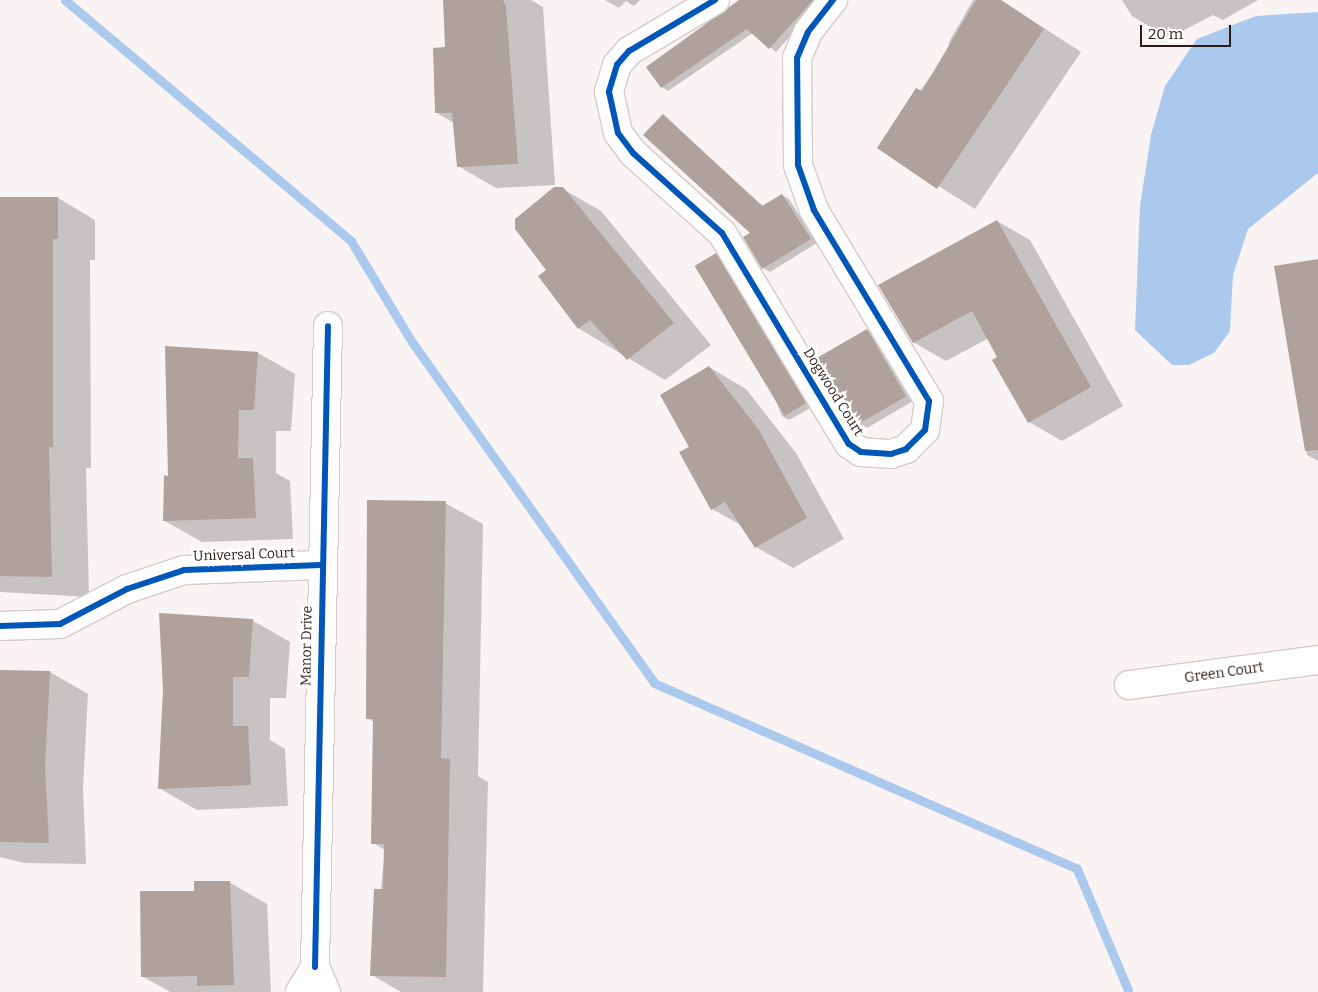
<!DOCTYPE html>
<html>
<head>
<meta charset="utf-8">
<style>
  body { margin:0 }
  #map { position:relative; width:1318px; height:992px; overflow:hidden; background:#f9f4f3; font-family:Bitter,serif }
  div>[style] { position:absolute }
  .water>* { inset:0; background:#aac9ec }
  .shadow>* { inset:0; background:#0003 }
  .stream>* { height:9px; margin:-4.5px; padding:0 4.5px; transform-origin:4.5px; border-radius:4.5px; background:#aac9ec }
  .building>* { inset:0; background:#afa19c; transform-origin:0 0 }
  .roads { filter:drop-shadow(1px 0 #d5cbc8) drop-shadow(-1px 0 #d5cbc8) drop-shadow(0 1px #d5cbc8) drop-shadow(0 -1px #d5cbc8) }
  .street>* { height:28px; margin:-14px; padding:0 14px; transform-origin:14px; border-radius:14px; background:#fefdfd }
  .cycleway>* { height:6px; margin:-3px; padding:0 3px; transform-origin:3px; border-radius:3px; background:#0057b8 }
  span { translate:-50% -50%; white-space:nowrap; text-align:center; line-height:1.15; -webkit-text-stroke:5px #fff; paint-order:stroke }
  .street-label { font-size:14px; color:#2a1c16 }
  .scale { position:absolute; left:1140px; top:25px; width:91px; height:22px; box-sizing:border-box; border:2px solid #2a1c16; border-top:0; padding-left:6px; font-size:15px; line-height:18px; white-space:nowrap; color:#2a1c16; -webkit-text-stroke:4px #fff; paint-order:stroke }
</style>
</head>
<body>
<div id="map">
  <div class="water">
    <i style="clip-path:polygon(1318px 12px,1318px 173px,1248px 229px,1233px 275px,1230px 331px,1214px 353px,1189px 365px,1172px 365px,1135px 330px,1140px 206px,1151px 135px,1165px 86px,1197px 39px,1256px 16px)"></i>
  </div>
  <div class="shadow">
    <i style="clip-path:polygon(444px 0,531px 0,543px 7px,555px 185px,496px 188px,458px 166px,454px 123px,437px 113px,446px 48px)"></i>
    <i style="clip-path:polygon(605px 0,640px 0,634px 6px,626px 1px,619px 8px)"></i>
    <i style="clip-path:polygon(741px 0,823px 0,776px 52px,753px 33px,668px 91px,662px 87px)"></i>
    <i style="clip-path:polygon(973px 0,1001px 0,1081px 52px,975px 209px,878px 148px,952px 47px,948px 44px)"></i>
    <i style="clip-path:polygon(1122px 0,1258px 0,1223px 20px,1213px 15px,1169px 38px,1132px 16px)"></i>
    <i style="clip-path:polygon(663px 116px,764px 207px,782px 195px,789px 199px,817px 243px,770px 272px,763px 268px,745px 238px,752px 234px)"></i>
    <i style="clip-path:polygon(563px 189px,601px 211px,711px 345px,665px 380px,578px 328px,548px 270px)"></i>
    <i style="clip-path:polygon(58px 198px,95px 220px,95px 260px,90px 260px,91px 468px,86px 468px,89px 597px,0 592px,0 200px)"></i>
    <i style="clip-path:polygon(997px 221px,1030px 240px,1123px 406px,1062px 441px,1029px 422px,989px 338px,946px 361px,913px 342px)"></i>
    <i style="clip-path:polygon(716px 254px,723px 258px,812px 407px,789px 420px,782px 416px)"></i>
    <i style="clip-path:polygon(1318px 260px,1318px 461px,1307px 455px,1276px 267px)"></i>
    <i style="clip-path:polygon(867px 330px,874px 334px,913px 401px,867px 428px,860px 424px)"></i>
    <i style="clip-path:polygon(258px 353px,295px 374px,291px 431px,276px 431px,276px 473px,290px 481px,293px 539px,202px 542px,165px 521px,170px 477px)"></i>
    <i style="clip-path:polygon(709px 367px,746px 389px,796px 453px,844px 539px,793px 568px,756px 547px,739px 524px,712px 509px,690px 447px)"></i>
    <i style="clip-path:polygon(445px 503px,483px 524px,478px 776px,488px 782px,483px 992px,401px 992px,372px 975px,385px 850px,373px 843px,374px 722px,367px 718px)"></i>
    <i style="clip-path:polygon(252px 620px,290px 642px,286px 698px,270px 698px,270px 740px,285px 749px,288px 806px,197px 810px,159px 788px,165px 690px)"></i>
    <i style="clip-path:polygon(50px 672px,88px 694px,83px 788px,86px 864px,24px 863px,0 857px,0 674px)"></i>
    <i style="clip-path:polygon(229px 882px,267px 904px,271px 992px,170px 992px,142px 976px)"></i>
  </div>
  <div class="stream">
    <i style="left:65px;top:0;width:374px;rotate:40.1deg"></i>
    <i style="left:351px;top:241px;width:118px;rotate:58.9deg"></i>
    <i style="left:412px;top:342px;width:418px;rotate:54.6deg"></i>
    <i style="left:654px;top:683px;width:462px;rotate:23.7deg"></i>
    <i style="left:1077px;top:869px;width:131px;rotate:67.1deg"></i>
  </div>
  <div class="building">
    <i style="clip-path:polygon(443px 0,503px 0,506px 7px,518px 164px,457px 167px,452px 113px,435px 113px,433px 48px,445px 47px)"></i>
    <i style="clip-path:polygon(739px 0,813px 0,769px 49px,747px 29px,661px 88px,646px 67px)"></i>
    <i style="clip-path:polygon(976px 0,1001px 0,1044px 29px,937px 189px,877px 148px,916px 88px,922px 91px)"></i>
    <i style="clip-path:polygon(663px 114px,762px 206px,782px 194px,811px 239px,762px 269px,743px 237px,750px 233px,643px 135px)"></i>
    <i style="clip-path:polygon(554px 187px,563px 187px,674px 323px,627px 360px,590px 320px,578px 329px,538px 276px,546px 270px,515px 229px,515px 219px)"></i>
    <i style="clip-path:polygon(0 197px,58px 197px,58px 239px,53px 239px,53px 447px,49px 447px,52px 577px,0 576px)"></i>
    <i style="clip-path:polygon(997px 220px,1091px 387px,1028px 423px,992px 360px,997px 357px,972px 311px,913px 343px,878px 285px)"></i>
    <i style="left:716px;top:253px;width:175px;height:25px;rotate:59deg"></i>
    <i style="clip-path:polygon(1318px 259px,1318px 450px,1305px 451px,1274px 266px)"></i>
    <i style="left:867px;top:329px;width:78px;height:59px;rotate:60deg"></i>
    <i style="clip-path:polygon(165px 346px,258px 352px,254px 410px,239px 410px,238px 458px,253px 458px,256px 518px,163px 521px,164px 475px,168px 476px)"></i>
    <i style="clip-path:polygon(709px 366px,759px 430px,807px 518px,755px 548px,725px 502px,711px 510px,679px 452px,689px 447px,660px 395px)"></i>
    <i style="clip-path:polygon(367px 500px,446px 501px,441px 758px,450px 759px,446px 977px,370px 976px,374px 889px,383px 889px,384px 844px,371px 844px,373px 719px,366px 719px)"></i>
    <i style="clip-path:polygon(159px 613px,253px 619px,249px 677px,233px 677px,233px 726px,248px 726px,251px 785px,158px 789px,163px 690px)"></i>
    <i style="clip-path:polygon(0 670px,50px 671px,45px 766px,49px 843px,0 842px)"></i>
    <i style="clip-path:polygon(194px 881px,230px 881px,234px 985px,197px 986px,197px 976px,141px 977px,140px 891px,194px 891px)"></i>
  </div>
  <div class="roads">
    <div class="street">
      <i style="left:715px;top:0;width:100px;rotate:149.3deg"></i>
      <i style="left:629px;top:51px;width:18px;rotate:131deg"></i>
      <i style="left:617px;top:65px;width:28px;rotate:107deg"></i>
      <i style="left:609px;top:92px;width:42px;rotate:77.6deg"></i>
      <i style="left:618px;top:133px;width:25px;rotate:53deg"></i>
      <i style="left:633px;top:153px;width:120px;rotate:42deg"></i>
      <i style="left:722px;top:233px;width:246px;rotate:59deg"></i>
      <i style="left:849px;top:444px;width:14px;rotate:34deg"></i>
      <i style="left:861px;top:452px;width:30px;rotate:4deg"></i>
      <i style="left:891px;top:454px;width:16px;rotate:-18deg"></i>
      <i style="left:906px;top:449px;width:27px;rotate:-45deg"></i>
      <i style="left:925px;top:430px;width:29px;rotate:-82deg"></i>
      <i style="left:929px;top:401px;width:223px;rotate:-121.1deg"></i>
      <i style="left:814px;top:210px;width:48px;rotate:-109.6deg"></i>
      <i style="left:798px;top:165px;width:107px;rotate:-90.5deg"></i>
      <i style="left:797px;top:58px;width:28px;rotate:-67deg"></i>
      <i style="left:808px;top:32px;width:41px;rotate:-52deg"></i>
      <i style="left:0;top:626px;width:60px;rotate:-1.9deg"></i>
      <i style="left:60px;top:624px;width:76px;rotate:-27.6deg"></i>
      <i style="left:127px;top:589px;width:60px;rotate:-18.4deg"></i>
      <i style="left:184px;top:570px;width:137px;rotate:-2.1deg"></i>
      <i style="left:1129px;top:685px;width:191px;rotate:-7.5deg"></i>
      <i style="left:315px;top:967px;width:641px;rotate:-88.84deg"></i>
      <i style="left:300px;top:992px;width:29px;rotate:-59deg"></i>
      <i style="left:315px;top:967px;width:27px;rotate:66deg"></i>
    </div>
  </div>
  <div class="cycleway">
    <i style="left:715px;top:0;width:100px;rotate:149.3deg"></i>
    <i style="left:629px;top:51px;width:18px;rotate:131deg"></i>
    <i style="left:617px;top:65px;width:28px;rotate:107deg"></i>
    <i style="left:609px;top:92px;width:42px;rotate:77.6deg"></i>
    <i style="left:618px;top:133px;width:25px;rotate:53deg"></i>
    <i style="left:633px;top:153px;width:120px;rotate:42deg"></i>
    <i style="left:722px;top:233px;width:246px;rotate:59deg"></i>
    <i style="left:849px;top:444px;width:14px;rotate:34deg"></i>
    <i style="left:861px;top:452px;width:30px;rotate:4deg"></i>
    <i style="left:891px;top:454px;width:16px;rotate:-18deg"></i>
    <i style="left:906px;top:449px;width:27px;rotate:-45deg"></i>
    <i style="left:925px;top:430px;width:29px;rotate:-82deg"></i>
    <i style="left:929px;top:401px;width:223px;rotate:-121.1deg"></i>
    <i style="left:814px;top:210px;width:48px;rotate:-109.6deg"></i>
    <i style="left:798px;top:165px;width:107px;rotate:-90.5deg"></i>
    <i style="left:797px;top:58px;width:28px;rotate:-67deg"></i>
    <i style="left:808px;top:32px;width:41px;rotate:-52deg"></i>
    <i style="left:0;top:626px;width:60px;rotate:-1.9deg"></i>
    <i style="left:60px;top:624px;width:76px;rotate:-27.6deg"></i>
    <i style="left:127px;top:589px;width:60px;rotate:-18.4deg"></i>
    <i style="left:184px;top:570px;width:137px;rotate:-2.1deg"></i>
    <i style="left:315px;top:967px;width:641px;rotate:-88.84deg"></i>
  </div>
  <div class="street-label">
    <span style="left:833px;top:392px;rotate:58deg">Dogwood Court</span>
    <span style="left:244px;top:555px;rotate:-2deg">Universal Court</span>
    <span style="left:307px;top:646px;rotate:-89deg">Manor Drive</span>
    <span style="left:1224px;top:673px;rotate:-8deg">Green Court</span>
  </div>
  <div class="scale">20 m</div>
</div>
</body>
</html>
